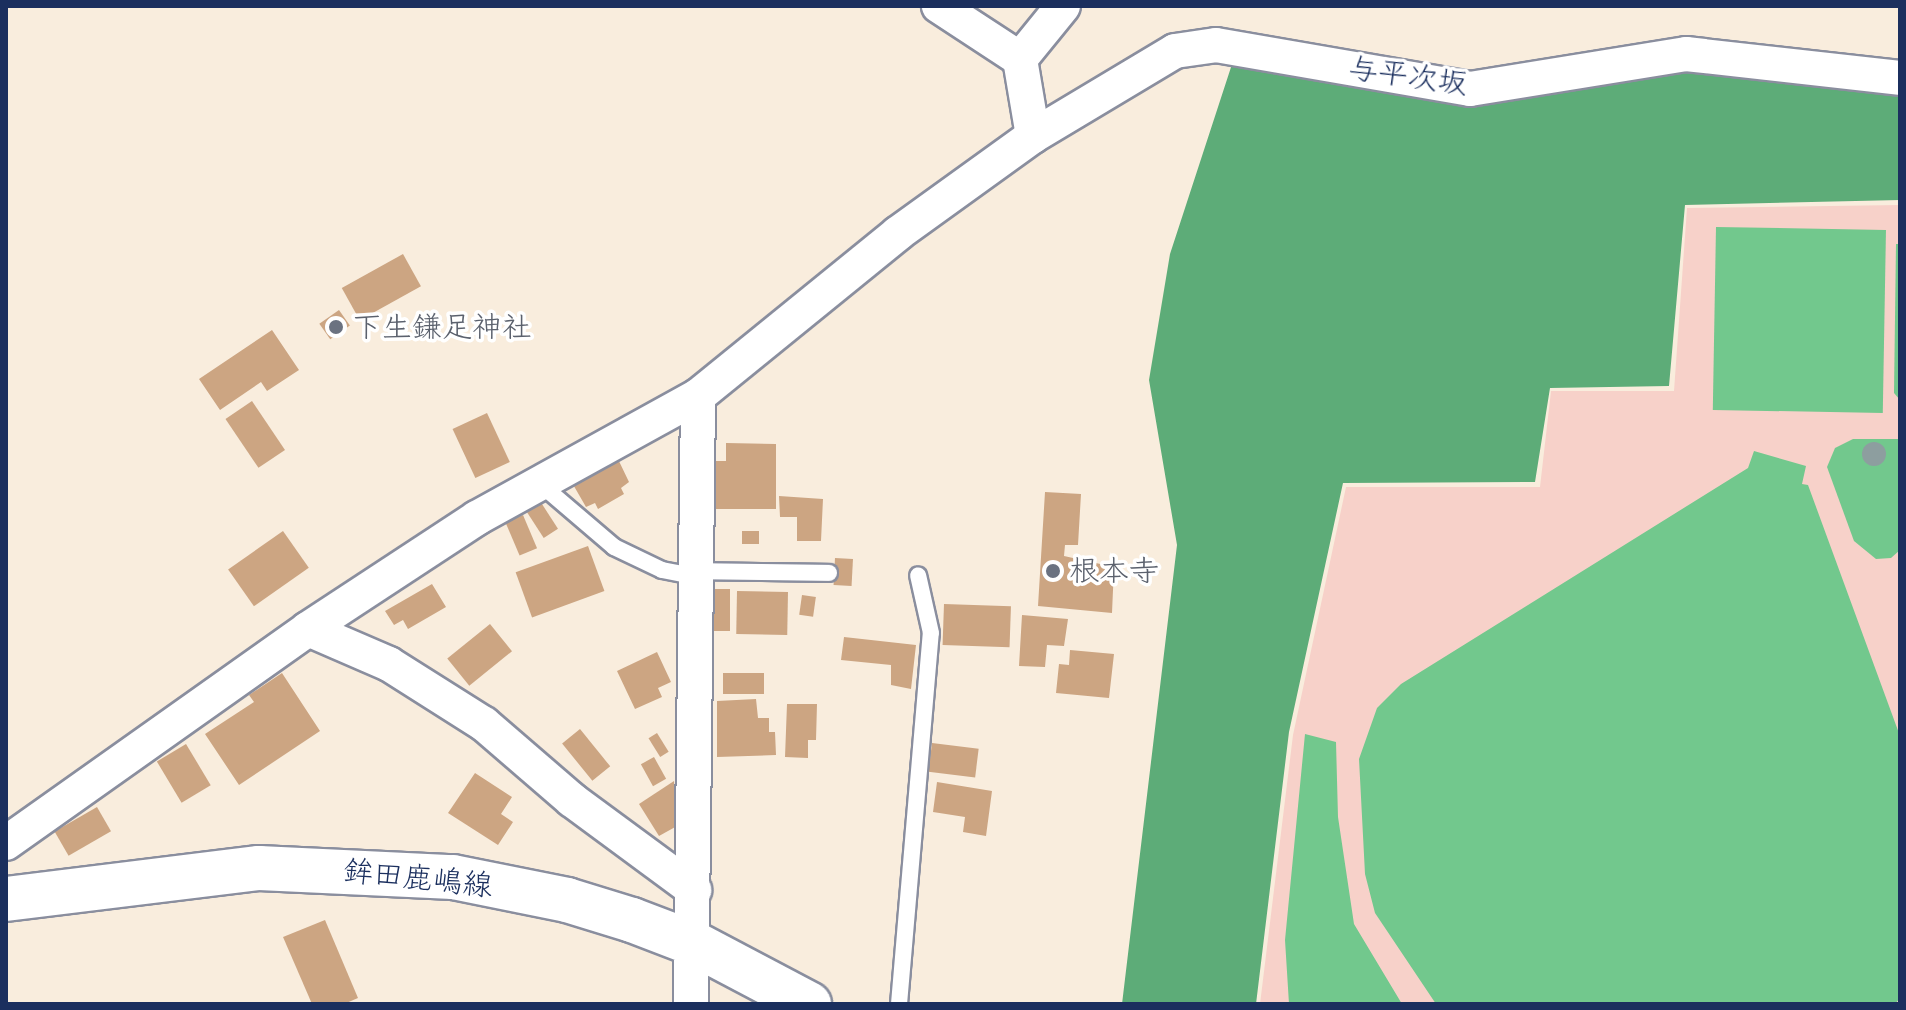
<!DOCTYPE html>
<html>
<head>
<meta charset="utf-8">
<style>
  body { margin:0 }
  #map { position:relative; width:1906px; height:1010px; overflow:hidden; background:#f9eddd; font-family:"Shantell Sans","Klee One",sans-serif }
  div>[style] { position:absolute }
  .built>* { inset:0; background:#f7d1c9 }
  .green>* { inset:0; background:#72c88d; transform-origin:0 0 }
  .forest>* { inset:0; background:#5dac78 }
  .building>* { inset:0; background:#cca582; transform-origin:0 0 }
  .roads { filter:drop-shadow(2px 0 #8a8e9e) drop-shadow(-2px 0 #8a8e9e) drop-shadow(0 2px #8a8e9e) drop-shadow(0 -2px #8a8e9e) }
  .lane>* { height:16px; margin:-8px; padding:0 8px; transform-origin:8px; border-radius:8px; background:#fff }
  .street>* { height:34px; margin:-17px; padding:0 17px; transform-origin:17px; border-radius:17px; background:#fff }
  .secondary>* { height:44px; margin:-22px; padding:0 22px; transform-origin:22px; border-radius:22px; background:#fff }
  .trees>* { width:24px; height:24px; margin:-12px; border-radius:50%; background:#8d9e9f }
  .dots>* { width:22px; height:22px; translate:-50% -50%; box-sizing:border-box; border:4px solid #fff; border-radius:50% }
  span { translate:-50% -50%; white-space:nowrap; text-align:center; line-height:1.15; -webkit-text-stroke:7px #fff; paint-order:stroke }
  .street-label { font-size:30px; color:#1b2f5e }
  .worship-label { font-size:30px; color:#5b616d }
  .left { translate:0 -50%; text-align:left }
  .frame { position:absolute; inset:0; border:8px solid #1b2f5e; pointer-events:none }
</style>
</head>
<body>
<div id="map">
  <div class="built">
    <i style="clip-path:polygon(1900px 205px,1900px 1004px,1260px 1004px,1293px 735px,1346px 487px,1540px 487px,1551px 391px,1674px 391px,1687px 208px)"></i>
  </div>
  <div class="green">
    <i style="left:1716px;top:227px;width:170px;height:183px;rotate:1deg"></i>
    <i style="clip-path:polygon(1896px 244px,1900px 244px,1900px 400px,1894px 393px)"></i>
    <i style="clip-path:polygon(1853px 439px,1900px 439px,1900px 550px,1891px 558px,1876px 559px,1854px 541px,1827px 467px,1835px 448px)"></i>
    <i style="clip-path:polygon(1754px 451px,1806px 466px,1802px 484px,1808px 485px,1900px 736px,1900px 998px,1895px 1004px,1436px 1004px,1375px 913px,1365px 874px,1359px 759px,1377px 708px,1401px 684px,1748px 468px)"></i>
    <i style="clip-path:polygon(1305px 734px,1336px 742px,1338px 817px,1354px 924px,1402px 1004px,1289px 1004px,1285px 940px)"></i>
  </div>
  <div class="forest">
    <i style="clip-path:polygon(1234px 58px,1356px 80px,1708px 68px,1900px 83px,1900px 200px,1685px 205px,1669px 386px,1550px 388px,1535px 482px,1343px 483px,1289px 732px,1256px 1004px,1122px 1004px,1177px 545px,1149px 380px,1170px 254px)"></i>
  </div>
  <div class="building">
    <i style="left:403px;top:254px;width:37px;height:70px;rotate:61deg"></i>
    <i style="left:339px;top:310px;width:19px;height:24px;rotate:55deg"></i>
    <i style="clip-path:polygon(272px 330px,299px 370px,267px 391px,261px 382px,220px 410px,199px 379px)"></i>
    <i style="left:252px;top:401px;width:59px;height:32px;rotate:56deg"></i>
    <i style="left:487px;top:413px;width:54px;height:38px;rotate:65deg"></i>
    <i style="clip-path:polygon(726px 443px,776px 444px,776px 509px,714px 509px,714px 461px,726px 461px)"></i>
    <i style="clip-path:polygon(617px 457px,629px 482px,621px 488px,624px 494px,598px 509px,595px 503px,586px 507px,571px 481px)"></i>
    <i style="clip-path:polygon(1045px 492px,1081px 494px,1078px 545px,1065px 545px,1064px 556px,1114px 567px,1112px 613px,1038px 606px)"></i>
    <i style="clip-path:polygon(779px 496px,823px 499px,821px 541px,797px 541px,797px 517px,780px 517px)"></i>
    <i style="left:540px;top:501px;width:33px;height:17px;rotate:57deg"></i>
    <i style="left:523px;top:515px;width:36px;height:19px;rotate:67deg"></i>
    <i style="left:283px;top:531px;width:45px;height:67px;rotate:55deg"></i>
    <i style="left:742px;top:531px;width:17px;height:13px"></i>
    <i style="left:588px;top:546px;width:48px;height:77px;rotate:70deg"></i>
    <i style="left:835px;top:558px;width:18px;height:27px;rotate:3deg"></i>
    <i style="clip-path:polygon(432px 584px,446px 607px,408px 629px,403px 620px,394px 625px,385px 611px)"></i>
    <i style="left:704px;top:589px;width:26px;height:42px"></i>
    <i style="left:737px;top:591px;width:51px;height:43px;rotate:1deg"></i>
    <i style="left:802px;top:595px;width:14px;height:20px;rotate:8deg"></i>
    <i style="left:944px;top:604px;width:67px;height:41px;rotate:2deg"></i>
    <i style="clip-path:polygon(1022px 615px,1068px 619px,1064px 646px,1047px 645px,1045px 667px,1019px 666px)"></i>
    <i style="left:490px;top:624px;width:35px;height:55px;rotate:51deg"></i>
    <i style="clip-path:polygon(844px 637px,916px 645px,911px 689px,891px 685px,891px 665px,841px 660px)"></i>
    <i style="clip-path:polygon(1070px 650px,1114px 654px,1109px 698px,1056px 693px,1059px 664px,1069px 665px)"></i>
    <i style="clip-path:polygon(657px 652px,671px 682px,658px 688px,662px 697px,635px 709px,617px 671px)"></i>
    <i style="clip-path:polygon(282px 673px,320px 731px,239px 785px,205px 734px,254px 702px,249px 695px)"></i>
    <i style="left:723px;top:673px;width:41px;height:21px"></i>
    <i style="clip-path:polygon(756px 699px,758px 718px,769px 718px,769px 732px,775px 732px,776px 755px,717px 757px,717px 701px)"></i>
    <i style="clip-path:polygon(787px 704px,817px 704px,816px 740px,808px 740px,808px 758px,785px 757px)"></i>
    <i style="left:580px;top:729px;width:48px;height:23px;rotate:51deg"></i>
    <i style="left:657px;top:733px;width:22px;height:10px;rotate:58deg"></i>
    <i style="left:932px;top:743px;width:47px;height:29px;rotate:7deg"></i>
    <i style="left:186px;top:744px;width:48px;height:34px;rotate:59deg"></i>
    <i style="left:654px;top:757px;width:25px;height:15px;rotate:61deg"></i>
    <i style="clip-path:polygon(475px 773px,512px 797px,501px 814px,513px 822px,498px 845px,448px 813px)"></i>
    <i style="clip-path:polygon(674px 781px,677px 826px,659px 836px,639px 804px)"></i>
    <i style="clip-path:polygon(937px 782px,992px 791px,986px 836px,963px 832px,965px 817px,933px 812px)"></i>
    <i style="left:97px;top:807px;width:28px;height:49px;rotate:60deg"></i>
    <i style="clip-path:polygon(325px 920px,358px 998px,344px 1004px,312px 1004px,283px 937px)"></i>
  </div>
  <div class="roads">
    <div class="lane">
      <i style="left:538px;top:482px;width:100px;rotate:40.5deg"></i>
      <i style="left:614px;top:547px;width:53px;rotate:25.6deg"></i>
      <i style="left:662px;top:570px;width:31px;rotate:11deg"></i>
      <i style="left:694px;top:571px;width:135px;rotate:0.8deg"></i>
      <i style="left:899px;top:1004px;width:372px;rotate:-85.1deg"></i>
      <i style="left:931px;top:633px;width:59px;rotate:-102.6deg"></i>
    </div>
    <div class="street">
      <i style="left:1020px;top:59px;width:68px;rotate:-50.9deg"></i>
      <i style="left:1033px;top:136px;width:165px;rotate:-30.9deg"></i>
      <i style="left:1175px;top:51px;width:41px;rotate:-8.3deg"></i>
      <i style="left:1216px;top:45px;width:258px;rotate:9.8deg"></i>
      <i style="left:1470px;top:89px;width:219px;rotate:-9.2deg"></i>
      <i style="left:1686px;top:54px;width:215px;rotate:6.4deg"></i>
      <i style="left:308px;top:629px;width:88px;rotate:23.4deg"></i>
      <i style="left:389px;top:664px;width:112px;rotate:32.3deg"></i>
      <i style="left:484px;top:724px;width:116px;rotate:40.8deg"></i>
      <i style="left:572px;top:800px;width:152px;rotate:36.4deg"></i>
      <i style="left:6px;top:843px;width:370px;rotate:-35.3deg"></i>
      <i style="left:308px;top:629px;width:202px;rotate:-33.3deg"></i>
      <i style="left:477px;top:518px;width:252px;rotate:-28.9deg"></i>
      <i style="left:698px;top:396px;width:257px;rotate:-39.1deg"></i>
      <i style="left:897px;top:234px;width:168px;rotate:-35.8deg"></i>
      <i style="left:1033px;top:136px;width:78px;rotate:-99.6deg"></i>
      <i style="left:1020px;top:59px;width:97px;rotate:-146.8deg"></i>
      <i style="left:691px;top:1004px;width:608px;rotate:-89.34deg"></i>
    </div>
    <div class="secondary">
      <i style="left:6px;top:899px;width:255px;rotate:-7deg"></i>
      <i style="left:259px;top:868px;width:194px;rotate:2.7deg"></i>
      <i style="left:453px;top:877px;width:116px;rotate:11.4deg"></i>
      <i style="left:567px;top:900px;width:68px;rotate:17.1deg"></i>
      <i style="left:632px;top:920px;width:67px;rotate:20.9deg"></i>
      <i style="left:695px;top:944px;width:129px;rotate:27.8deg"></i>
    </div>
  </div>
  <div class="trees">
    <i style="left:1874px;top:454px"></i>
  </div>
  <div class="dots">
    <i style="left:336px;top:327px;background:#6b7280"></i>
    <i style="left:1053px;top:571px;background:#6b7280"></i>
  </div>
  <div class="street-label">
    <span style="left:1408px;top:76px;rotate:8deg">与平次坂</span>
    <span style="left:418px;top:878px;rotate:6deg">鉾田鹿嶋線</span>
  </div>
  <div class="worship-label">
    <span class="left" style="left:352px;top:327px">下生鎌足神社</span>
    <span class="left" style="left:1069px;top:571px">根本寺</span>
  </div>
  <div class="frame"></div>
</div>
</body>
</html>
